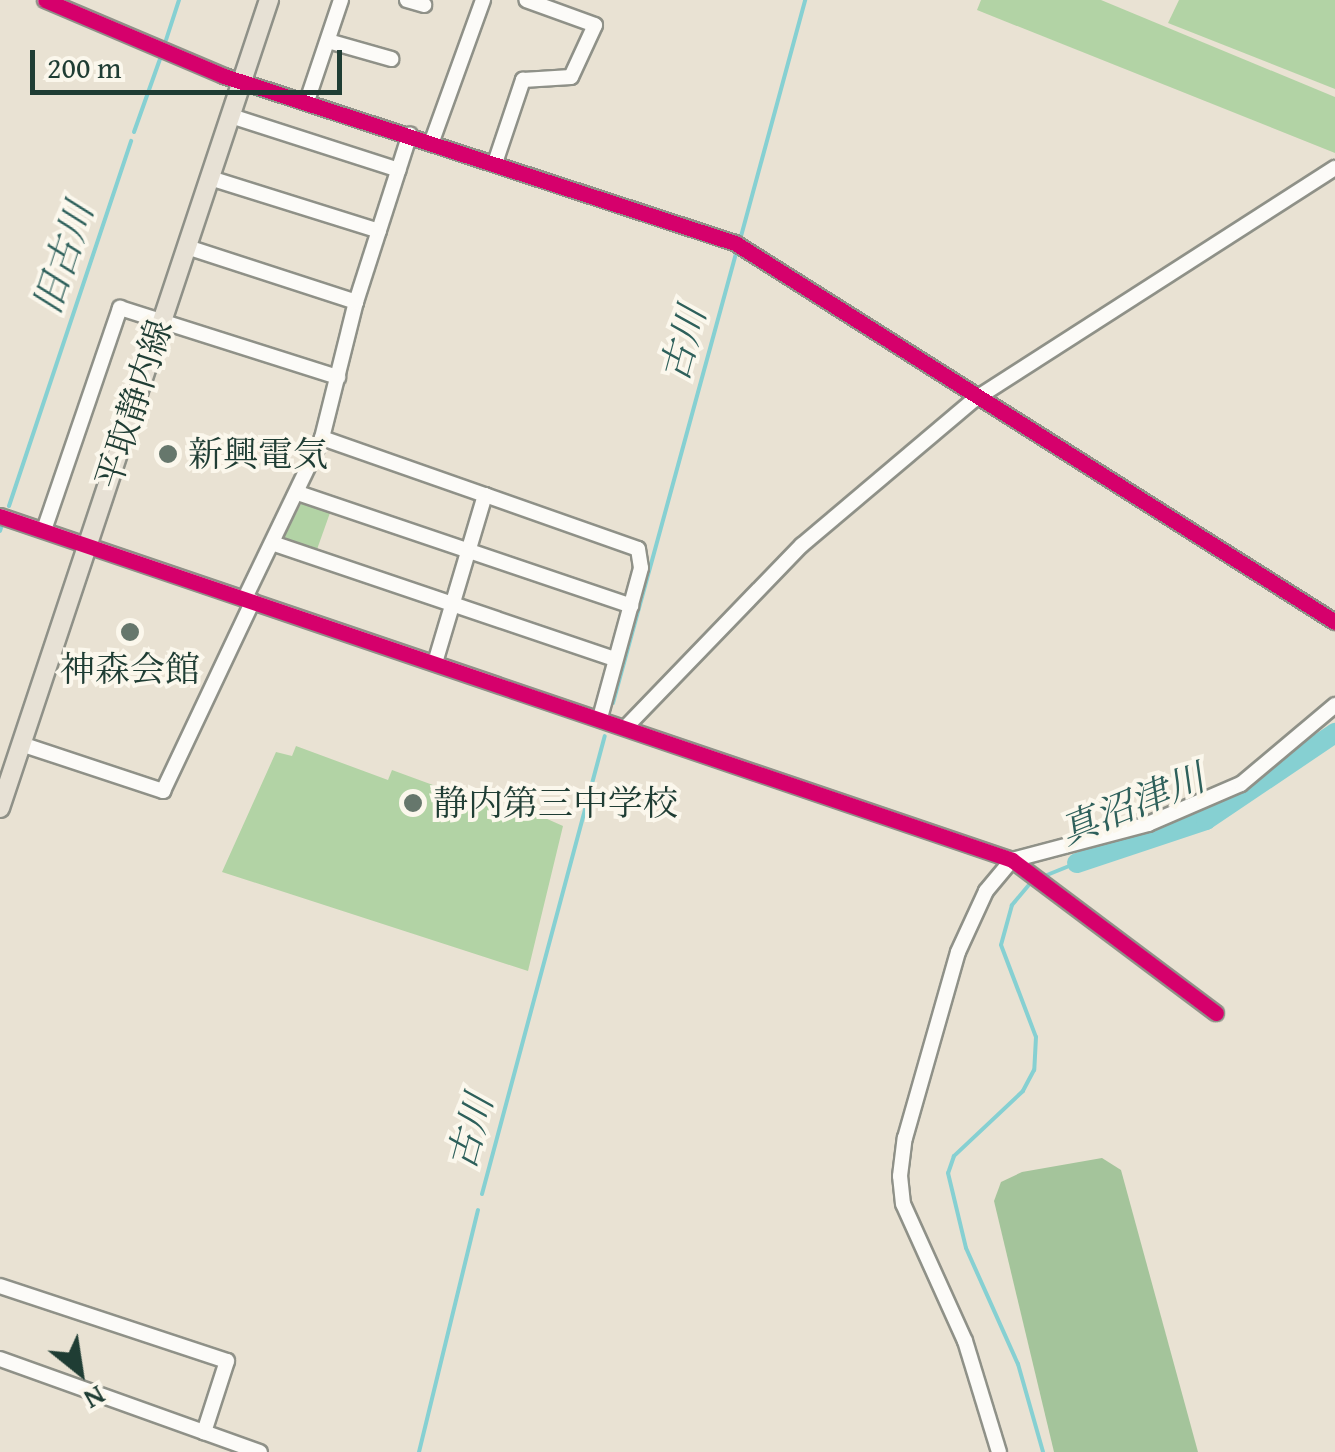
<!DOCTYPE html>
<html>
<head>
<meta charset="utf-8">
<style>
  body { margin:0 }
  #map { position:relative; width:1335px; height:1452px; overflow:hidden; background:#e9e2d3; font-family:"Gentium Book Plus","Noto Serif JP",serif }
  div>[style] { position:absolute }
  .green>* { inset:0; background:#b2d3a5 }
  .forest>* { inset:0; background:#a4c49b }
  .stream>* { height:4px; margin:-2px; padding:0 2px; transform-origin:2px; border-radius:2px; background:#86d0d2 }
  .river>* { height:20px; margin:-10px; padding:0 10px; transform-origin:10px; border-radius:10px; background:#86d0d2 }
  .roads { filter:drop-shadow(2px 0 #8f9188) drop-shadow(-2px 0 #8f9188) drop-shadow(0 2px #8f9188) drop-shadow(0 -2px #8f9188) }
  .minor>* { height:14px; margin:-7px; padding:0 7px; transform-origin:7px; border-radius:7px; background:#fcfbf8 }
  .major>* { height:18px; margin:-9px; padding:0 9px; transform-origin:9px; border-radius:9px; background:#e7e1d5 }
  .cycleway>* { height:15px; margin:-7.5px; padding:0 7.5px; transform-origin:7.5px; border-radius:7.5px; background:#d6006c }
  .dots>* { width:28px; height:28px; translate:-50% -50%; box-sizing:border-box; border:5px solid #fbf7ec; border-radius:50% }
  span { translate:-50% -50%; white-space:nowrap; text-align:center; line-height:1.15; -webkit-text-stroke:8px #fbf7ec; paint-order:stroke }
  .street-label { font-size:35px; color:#1f3d34 }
  .poi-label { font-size:35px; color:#1f3d34 }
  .left { translate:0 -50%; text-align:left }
  .water-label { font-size:38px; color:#2e605b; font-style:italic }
  .north { position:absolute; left:30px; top:1322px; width:100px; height:100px; -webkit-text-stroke:8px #fbf7ec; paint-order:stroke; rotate:150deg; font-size:28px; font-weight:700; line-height:40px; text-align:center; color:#1f3d34 }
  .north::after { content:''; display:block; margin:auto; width:35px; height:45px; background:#1f3d34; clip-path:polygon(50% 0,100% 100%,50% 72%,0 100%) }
  .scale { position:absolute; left:30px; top:50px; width:312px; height:45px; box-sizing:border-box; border:5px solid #1f3d34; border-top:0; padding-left:12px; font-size:30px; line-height:35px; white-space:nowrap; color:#1f3d34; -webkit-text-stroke:8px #fbf7ec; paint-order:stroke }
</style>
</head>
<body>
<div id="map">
  <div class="green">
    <i style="clip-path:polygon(981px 0,1101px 0,1335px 97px,1335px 153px,977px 10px)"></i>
    <i style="clip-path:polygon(1179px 0,1335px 0,1335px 89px,1168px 23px)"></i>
    <i style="clip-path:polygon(303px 500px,331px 510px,315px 555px,281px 543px)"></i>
    <i style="clip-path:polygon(296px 746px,388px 780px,392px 770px,520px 817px,536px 814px,563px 826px,528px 971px,222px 872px,276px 752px,292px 756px)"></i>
  </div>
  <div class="forest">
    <i style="clip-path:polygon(1102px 1158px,1121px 1170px,1198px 1452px,1054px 1452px,994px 1201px,1001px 1182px,1022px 1172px)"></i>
  </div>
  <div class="stream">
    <i style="left:166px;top:40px;width:42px;rotate:-72deg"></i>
    <i style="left:134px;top:132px;width:77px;rotate:-70.4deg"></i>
    <i style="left:740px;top:240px;width:249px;rotate:-74.8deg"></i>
    <i style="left:9px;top:506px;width:385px;rotate:-71.5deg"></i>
    <i style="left:0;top:531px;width:6px;rotate:-72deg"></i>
    <i style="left:613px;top:703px;width:471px;rotate:-74.7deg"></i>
    <i style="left:1042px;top:877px;width:38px;rotate:-22deg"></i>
    <i style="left:1033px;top:880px;width:33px;rotate:130deg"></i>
    <i style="left:1012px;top:905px;width:41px;rotate:105.4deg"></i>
    <i style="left:1001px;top:945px;width:98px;rotate:69.2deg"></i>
    <i style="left:1036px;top:1037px;width:33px;rotate:93deg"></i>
    <i style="left:1034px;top:1070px;width:24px;rotate:118deg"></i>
    <i style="left:1023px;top:1091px;width:95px;rotate:136.7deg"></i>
    <i style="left:954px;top:1156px;width:18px;rotate:109deg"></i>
    <i style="left:948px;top:1173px;width:77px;rotate:76.5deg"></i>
    <i style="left:966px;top:1248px;width:127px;rotate:65.9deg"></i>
    <i style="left:1018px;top:1364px;width:91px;rotate:74.1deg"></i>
    <i style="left:482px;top:1194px;width:474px;rotate:-75deg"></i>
    <i style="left:419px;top:1452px;width:249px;rotate:-76.3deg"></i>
  </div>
  <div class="river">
    <i style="left:1077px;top:863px;width:136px;rotate:-18.4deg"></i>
    <i style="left:1206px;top:820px;width:156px;rotate:-34deg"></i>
  </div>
  <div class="roads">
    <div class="minor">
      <i style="left:45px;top:0;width:194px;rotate:23deg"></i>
      <i style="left:224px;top:76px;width:538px;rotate:18.1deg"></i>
      <i style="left:735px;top:243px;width:710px;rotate:32.28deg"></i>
      <i style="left:407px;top:0;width:18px;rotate:16deg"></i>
      <i style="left:328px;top:41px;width:66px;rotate:15.9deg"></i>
      <i style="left:307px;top:101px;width:107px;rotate:-71.4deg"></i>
      <i style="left:231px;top:116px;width:176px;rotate:17.8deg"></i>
      <i style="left:432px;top:141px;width:150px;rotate:-70.1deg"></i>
      <i style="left:495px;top:163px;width:88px;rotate:-71.4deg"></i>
      <i style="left:523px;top:80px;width:48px;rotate:-3.6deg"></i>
      <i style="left:571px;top:77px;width:57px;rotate:-65.2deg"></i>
      <i style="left:595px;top:25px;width:73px;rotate:-160.1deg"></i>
      <i style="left:210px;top:178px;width:177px;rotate:17.4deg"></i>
      <i style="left:187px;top:247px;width:178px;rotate:18deg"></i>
      <i style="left:322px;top:438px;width:173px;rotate:19.3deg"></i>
      <i style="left:485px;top:495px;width:175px;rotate:106.6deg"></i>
      <i style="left:298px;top:493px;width:352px;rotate:18.7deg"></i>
      <i style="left:485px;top:495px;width:162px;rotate:19.4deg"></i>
      <i style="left:638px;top:549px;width:19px;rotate:81deg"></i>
      <i style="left:641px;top:568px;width:156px;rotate:105.3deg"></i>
      <i style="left:0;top:516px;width:1069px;rotate:18.77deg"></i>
      <i style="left:1012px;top:860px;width:255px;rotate:36.9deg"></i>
      <i style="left:44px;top:530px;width:235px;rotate:-71.1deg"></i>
      <i style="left:120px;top:308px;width:229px;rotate:17.6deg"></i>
      <i style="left:272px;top:543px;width:362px;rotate:18.7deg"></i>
      <i style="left:245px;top:598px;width:178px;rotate:-64.3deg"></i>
      <i style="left:322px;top:438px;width:140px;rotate:-76deg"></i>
      <i style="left:356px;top:302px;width:176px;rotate:-72.2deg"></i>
      <i style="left:626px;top:727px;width:253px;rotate:-46deg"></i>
      <i style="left:802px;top:545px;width:226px;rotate:-40.2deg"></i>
      <i style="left:975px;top:399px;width:428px;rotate:-32.7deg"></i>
      <i style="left:21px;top:744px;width:150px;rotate:18.3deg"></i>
      <i style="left:163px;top:791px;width:210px;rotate:-64.7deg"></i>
      <i style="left:0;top:1286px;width:239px;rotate:18.3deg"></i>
      <i style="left:227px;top:1361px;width:75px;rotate:107.9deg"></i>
      <i style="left:0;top:1359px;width:276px;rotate:19.7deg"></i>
      <i style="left:999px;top:1452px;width:116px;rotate:-107deg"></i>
      <i style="left:965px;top:1341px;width:150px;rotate:-114.3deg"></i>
      <i style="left:903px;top:1204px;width:28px;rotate:-96deg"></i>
      <i style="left:900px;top:1176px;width:38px;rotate:-83deg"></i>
      <i style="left:905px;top:1138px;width:193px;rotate:-74.1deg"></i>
      <i style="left:958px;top:952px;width:67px;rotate:-65.3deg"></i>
      <i style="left:986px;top:891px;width:40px;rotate:-50deg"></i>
      <i style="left:1012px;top:860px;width:141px;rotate:-14.8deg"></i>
      <i style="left:1148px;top:824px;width:101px;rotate:-23.3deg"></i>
      <i style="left:1241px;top:784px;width:123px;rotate:-40deg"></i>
    </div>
    <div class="major">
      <i style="left:0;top:808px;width:852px;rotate:-71.59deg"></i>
    </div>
  </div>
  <div class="cycleway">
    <i style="left:45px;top:0;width:194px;rotate:23deg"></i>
    <i style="left:224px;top:76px;width:538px;rotate:18.1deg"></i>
    <i style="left:735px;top:243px;width:710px;rotate:32.28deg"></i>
    <i style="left:0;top:516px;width:1069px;rotate:18.77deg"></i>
    <i style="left:1012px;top:860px;width:255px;rotate:36.9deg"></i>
  </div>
  <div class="dots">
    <i style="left:168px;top:454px;background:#66776c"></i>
    <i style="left:130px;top:632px;background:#66776c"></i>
    <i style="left:413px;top:803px;background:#66776c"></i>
  </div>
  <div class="street-label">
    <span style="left:134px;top:404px;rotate:-72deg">平取静内線</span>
  </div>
  <div class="poi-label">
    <span class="left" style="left:188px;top:454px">新興電気</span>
    <span style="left:130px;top:669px">神森会館</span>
    <span class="left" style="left:433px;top:803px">静内第三中学校</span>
  </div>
  <div class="water-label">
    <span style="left:63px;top:258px;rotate:-72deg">旧古川</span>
    <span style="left:683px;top:344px;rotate:-75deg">古川</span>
    <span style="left:1132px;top:804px;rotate:-22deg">真沼津川</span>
    <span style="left:470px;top:1132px;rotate:-75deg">古川</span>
  </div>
  <div class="north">N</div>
  <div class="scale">200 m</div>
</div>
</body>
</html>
